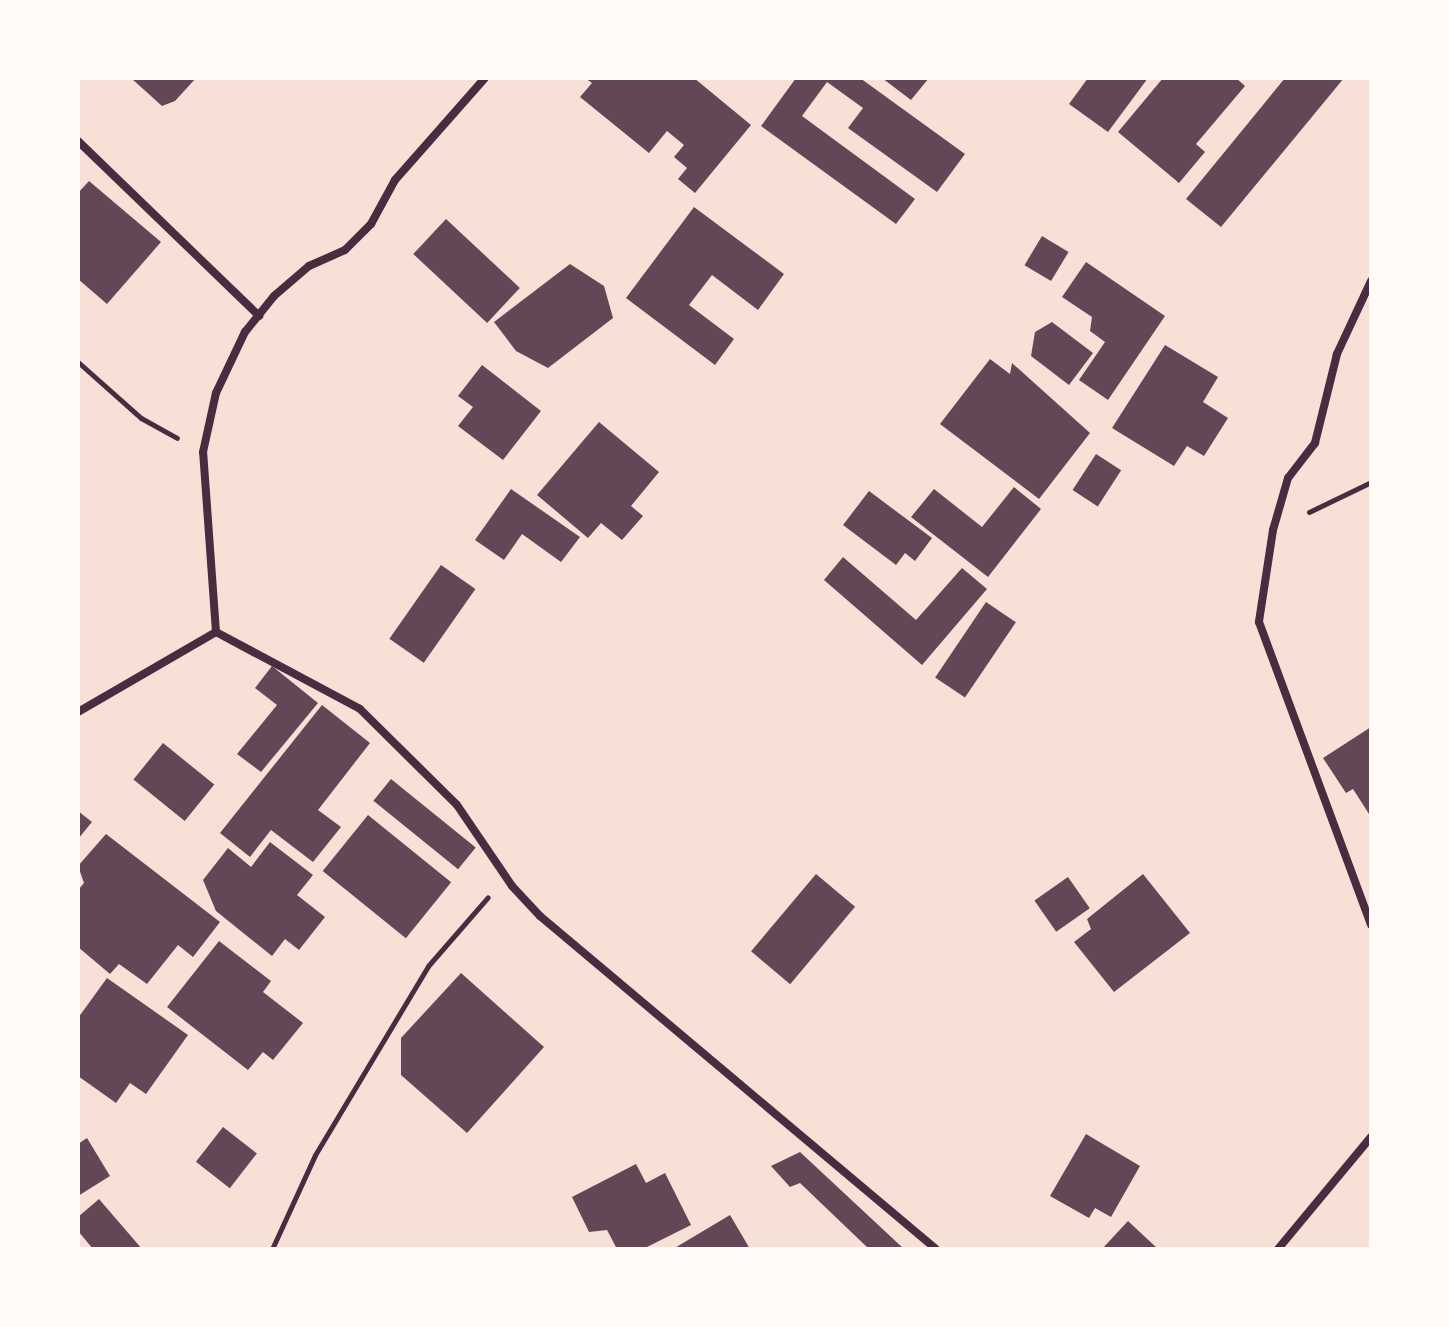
<!DOCTYPE html>
<html>
<head>
<meta charset="utf-8">
<style>
  body { margin:0 }
  #map { position:relative; width:1449px; height:1327px; overflow:hidden; background:#f7e1d7; font-family:Quicksand,sans-serif }
  div>[style] { position:absolute }
  .building>* { inset:0; background:#644757; transform-origin:0 0 }
  .path>* { height:5px; margin:-2.5px; padding:0 2.5px; transform-origin:2.5px; border-radius:2.5px; background:#4a2c40 }
  .minor>* { height:8px; margin:-4px; padding:0 4px; transform-origin:4px; border-radius:4px; background:#4a2c40 }
  span { translate:-50% -50%; white-space:nowrap; text-align:center; line-height:1.15; -webkit-text-stroke:8px #fffaf5; paint-order:stroke }
  .frame { position:absolute; inset:0; border:80px solid #fffaf5; pointer-events:none }
</style>
</head>
<body>
<div id="map">
  <div class="building">
    <i style="clip-path:polygon(131px 78px,196px 78px,175px 101px,162px 106px)"></i>
    <i style="clip-path:polygon(585px 78px,694px 78px,751px 125px,695px 193px,678px 179px,687px 168px,674px 157px,684px 145px,667px 131px,649px 153px,580px 97px,592px 83px)"></i>
    <i style="clip-path:polygon(796px 78px,860px 78px,965px 154px,937px 192px,848px 128px,863px 108px,827px 82px,802px 116px,915px 199px,896px 224px,761px 126px)"></i>
    <i style="clip-path:polygon(882px 78px,929px 78px,911px 100px)"></i>
    <i style="clip-path:polygon(1088px 78px,1148px 78px,1108px 132px,1069px 104px)"></i>
    <i style="clip-path:polygon(1163px 78px,1236px 78px,1245px 86px,1196px 144px,1205px 152px,1179px 183px,1118px 132px)"></i>
    <i style="clip-path:polygon(1285px 78px,1344px 78px,1221px 227px,1186px 199px)"></i>
    <i style="clip-path:polygon(89px 181px,161px 242px,107px 304px,78px 279px,78px 193px)"></i>
    <i style="clip-path:polygon(694px 207px,784px 274px,758px 310px,712px 275px,689px 305px,734px 339px,715px 365px,626px 298px)"></i>
    <i style="left:446px;top:219px;width:101px;height:48px;rotate:43deg"></i>
    <i style="left:1042px;top:236px;width:31px;height:34px;rotate:31deg"></i>
    <i style="clip-path:polygon(1086px 262px,1165px 316px,1108px 400px,1079px 380px,1105px 342px,1090px 331px,1092px 317px,1062px 297px)"></i>
    <i style="clip-path:polygon(570px 264px,604px 286px,613px 318px,548px 368px,516px 351px,494px 322px)"></i>
    <i style="clip-path:polygon(1052px 322px,1093px 353px,1069px 385px,1031px 356px,1035px 332px)"></i>
    <i style="clip-path:polygon(1165px 345px,1218px 377px,1203px 402px,1228px 418px,1204px 456px,1187px 446px,1174px 466px,1112px 428px)"></i>
    <i style="clip-path:polygon(990px 359px,1010px 374px,1012px 363px,1090px 433px,1039px 499px,940px 424px)"></i>
    <i style="clip-path:polygon(482px 365px,541px 411px,503px 460px,458px 426px,473px 407px,458px 396px)"></i>
    <i style="clip-path:polygon(599px 422px,659px 472px,631px 506px,643px 516px,622px 540px,601px 523px,588px 538px,537px 495px)"></i>
    <i style="left:1096px;top:454px;width:30px;height:43px;rotate:33deg"></i>
    <i style="clip-path:polygon(1014px 487px,1041px 509px,988px 577px,911px 517px,934px 489px,982px 527px)"></i>
    <i style="clip-path:polygon(511px 489px,580px 537px,561px 562px,522px 534px,504px 560px,475px 540px)"></i>
    <i style="clip-path:polygon(869px 491px,932px 538px,915px 561px,905px 553px,896px 565px,843px 525px)"></i>
    <i style="clip-path:polygon(843px 557px,916px 620px,962px 568px,987px 589px,922px 665px,824px 580px)"></i>
    <i style="left:441px;top:565px;width:42px;height:90px;rotate:35deg"></i>
    <i style="left:986px;top:602px;width:36px;height:91px;rotate:34deg"></i>
    <i style="clip-path:polygon(272px 666px,318px 703px,261px 772px,237px 754px,277px 705px,255px 688px)"></i>
    <i style="clip-path:polygon(322px 705px,370px 743px,318px 810px,341px 827px,313px 862px,271px 830px,250px 857px,220px 833px)"></i>
    <i style="clip-path:polygon(1371px 727px,1371px 812px,1369px 814px,1353px 789px,1346px 793px,1323px 758px)"></i>
    <i style="left:163px;top:743px;width:66px;height:47px;rotate:39deg"></i>
    <i style="left:391px;top:779px;width:109px;height:28px;rotate:39deg"></i>
    <i style="clip-path:polygon(78px 811px,92px 822px,78px 839px)"></i>
    <i style="left:368px;top:815px;width:107px;height:72px;rotate:39deg"></i>
    <i style="clip-path:polygon(106px 834px,220px 922px,193px 957px,178px 945px,147px 984px,119px 964px,110px 974px,78px 947px,78px 890px,84px 883px,78px 866px)"></i>
    <i style="clip-path:polygon(270px 842px,313px 875px,297px 895px,325px 917px,299px 950px,285px 939px,272px 956px,216px 911px,203px 880px,228px 848px,251px 867px)"></i>
    <i style="left:816px;top:874px;width:51px;height:101px;rotate:40deg"></i>
    <i style="clip-path:polygon(1143px 874px,1190px 933px,1114px 992px,1074px 942px,1091px 929px,1087px 919px)"></i>
    <i style="left:1068px;top:877px;width:38px;height:41px;rotate:55deg"></i>
    <i style="clip-path:polygon(219px 941px,271px 981px,263px 992px,303px 1023px,273px 1060px,263px 1052px,248px 1070px,167px 1007px)"></i>
    <i style="clip-path:polygon(461px 973px,544px 1047px,467px 1133px,401px 1075px,401px 1038px)"></i>
    <i style="clip-path:polygon(107px 978px,188px 1035px,146px 1094px,130px 1083px,116px 1103px,78px 1076px,78px 1018px)"></i>
    <i style="left:223px;top:1127px;width:43px;height:44px;rotate:38deg"></i>
    <i style="clip-path:polygon(1086px 1134px,1140px 1166px,1111px 1217px,1095px 1208px,1089px 1218px,1050px 1196px)"></i>
    <i style="clip-path:polygon(87px 1138px,110px 1176px,78px 1196px,78px 1144px)"></i>
    <i style="clip-path:polygon(800px 1152px,904px 1249px,869px 1249px,800px 1183px,790px 1187px,771px 1166px)"></i>
    <i style="clip-path:polygon(636px 1164px,646px 1183px,665px 1173px,691px 1225px,643px 1249px,617px 1249px,607px 1230px,589px 1232px,572px 1197px)"></i>
    <i style="clip-path:polygon(99px 1199px,142px 1249px,93px 1249px,78px 1231px,78px 1217px)"></i>
    <i style="clip-path:polygon(730px 1215px,750px 1249px,673px 1249px)"></i>
    <i style="clip-path:polygon(1128px 1221px,1158px 1249px,1102px 1249px)"></i>
  </div>
  <div class="path">
    <i style="left:78px;top:362px;width:84px;rotate:41.6deg"></i>
    <i style="left:141px;top:418px;width:41px;rotate:29.1deg"></i>
    <i style="left:1309px;top:512px;width:69px;rotate:-25.8deg"></i>
    <i style="left:272px;top:1249px;width:103px;rotate:-65.4deg"></i>
    <i style="left:315px;top:1155px;width:220px;rotate:-59.1deg"></i>
    <i style="left:428px;top:966px;width:91px;rotate:-49deg"></i>
  </div>
  <div class="minor">
    <i style="left:78px;top:141px;width:252px;rotate:44deg"></i>
    <i style="left:1371px;top:281px;width:81px;rotate:115deg"></i>
    <i style="left:1337px;top:354px;width:92px;rotate:103.9deg"></i>
    <i style="left:1315px;top:443px;width:44px;rotate:127.6deg"></i>
    <i style="left:1288px;top:478px;width:54px;rotate:106.1deg"></i>
    <i style="left:1273px;top:530px;width:93px;rotate:98.7deg"></i>
    <i style="left:1259px;top:622px;width:323px;rotate:69.7deg"></i>
    <i style="left:216px;top:632px;width:163px;rotate:28.1deg"></i>
    <i style="left:360px;top:709px;width:136px;rotate:44.7deg"></i>
    <i style="left:457px;top:805px;width:98px;rotate:55.8deg"></i>
    <i style="left:512px;top:886px;width:41px;rotate:47deg"></i>
    <i style="left:540px;top:916px;width:517px;rotate:40.06deg"></i>
    <i style="left:216px;top:632px;width:180px;rotate:-94.1deg"></i>
    <i style="left:203px;top:452px;width:60px;rotate:-77.6deg"></i>
    <i style="left:216px;top:393px;width:68px;rotate:-64.6deg"></i>
    <i style="left:245px;top:332px;width:46px;rotate:-51.1deg"></i>
    <i style="left:274px;top:296px;width:46px;rotate:-40.6deg"></i>
    <i style="left:309px;top:266px;width:39px;rotate:-24deg"></i>
    <i style="left:345px;top:250px;width:37px;rotate:-45deg"></i>
    <i style="left:371px;top:224px;width:50px;rotate:-61.4deg"></i>
    <i style="left:395px;top:180px;width:136px;rotate:-48.6deg"></i>
    <i style="left:78px;top:712px;width:160px;rotate:-30.1deg"></i>
    <i style="left:1278px;top:1249px;width:146px;rotate:-50.3deg"></i>
  </div>
  <div class="frame"></div>
</div>
</body>
</html>
